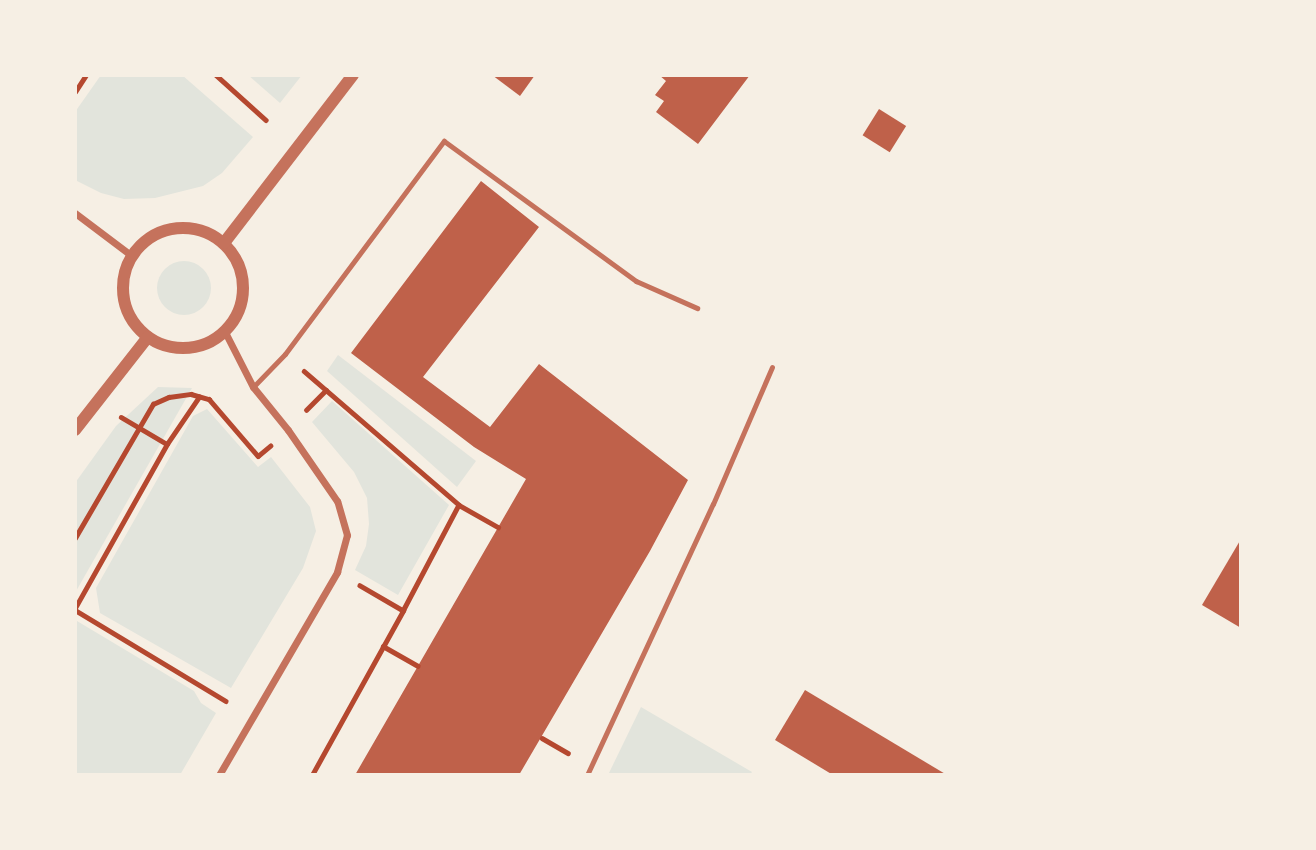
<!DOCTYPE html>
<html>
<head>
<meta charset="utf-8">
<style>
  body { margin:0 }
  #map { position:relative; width:1316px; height:850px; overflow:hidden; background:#f6efe4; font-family:Ubuntu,sans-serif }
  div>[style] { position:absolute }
  .green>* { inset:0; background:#e2e4dc }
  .round { border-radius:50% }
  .building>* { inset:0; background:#bf614a; transform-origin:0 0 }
  .path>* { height:4.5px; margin:-2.25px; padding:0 2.25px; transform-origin:2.25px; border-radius:2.25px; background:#b5482f }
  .service>* { height:5px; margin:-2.5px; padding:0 2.5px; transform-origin:2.5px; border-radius:2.5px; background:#c5725c }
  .minor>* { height:7px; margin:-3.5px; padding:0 3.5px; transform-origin:3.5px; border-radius:3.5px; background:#c5725c }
  .tertiary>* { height:12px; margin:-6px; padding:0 6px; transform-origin:6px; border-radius:6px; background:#c5725c }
  .tertiary>.ring { margin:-6px; padding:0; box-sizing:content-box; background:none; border:12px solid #c5725c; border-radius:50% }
  span { translate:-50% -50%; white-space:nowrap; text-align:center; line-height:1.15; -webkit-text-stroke:5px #f6efe4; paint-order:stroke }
  .frame { position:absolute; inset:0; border:77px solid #f6efe4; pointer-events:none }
</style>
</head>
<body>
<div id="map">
  <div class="green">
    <i style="clip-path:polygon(101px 75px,182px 75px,253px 137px,222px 173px,203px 186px,155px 198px,124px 199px,101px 193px,75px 180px,75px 112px)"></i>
    <i style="clip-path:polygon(248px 75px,302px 75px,280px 103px)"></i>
    <i class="round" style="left:157px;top:261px;width:54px;height:54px"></i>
    <i style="clip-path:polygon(338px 355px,476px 461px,457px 487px,327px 371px)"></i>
    <i style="clip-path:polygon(158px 387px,192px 388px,75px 593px,75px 483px,116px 426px)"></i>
    <i style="clip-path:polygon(332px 401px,449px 505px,398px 595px,355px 570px,366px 546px,369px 524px,367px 498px,354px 472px,312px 422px)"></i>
    <i style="clip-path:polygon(207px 409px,258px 467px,271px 457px,310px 507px,316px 531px,303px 568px,231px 688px,100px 613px,96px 588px,193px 416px)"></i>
    <i style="clip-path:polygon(77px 621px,194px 691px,201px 703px,216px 713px,180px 775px,75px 775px)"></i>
    <i style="clip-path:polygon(641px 707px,752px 772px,750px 775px,608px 775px)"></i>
  </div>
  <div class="building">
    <i style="clip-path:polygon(492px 75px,535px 75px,520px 96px)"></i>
    <i style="clip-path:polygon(659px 75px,750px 75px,698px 144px,656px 112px,664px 101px,655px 95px,666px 81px)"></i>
    <i style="left:879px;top:109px;width:32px;height:31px;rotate:32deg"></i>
    <i style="clip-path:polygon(481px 181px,539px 227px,423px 377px,490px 427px,539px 364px,688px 480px,650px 551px,519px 775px,355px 775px,526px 479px,474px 447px,351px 353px)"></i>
    <i style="clip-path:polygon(1241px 539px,1241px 628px,1202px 605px)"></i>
    <i style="clip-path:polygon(805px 690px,947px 775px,833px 775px,775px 740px)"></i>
  </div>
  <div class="path">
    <i style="left:216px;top:75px;width:67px;rotate:42deg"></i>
    <i style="left:75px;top:92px;width:20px;rotate:-57deg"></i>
    <i style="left:304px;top:371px;width:205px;rotate:40.8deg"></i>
    <i style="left:459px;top:505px;width:120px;rotate:117.8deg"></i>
    <i style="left:306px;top:410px;width:28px;rotate:-45deg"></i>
    <i style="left:121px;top:417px;width:53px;rotate:30.4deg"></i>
    <i style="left:459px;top:505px;width:45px;rotate:29.4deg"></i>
    <i style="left:75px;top:538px;width:155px;rotate:-59.8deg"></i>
    <i style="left:153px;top:404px;width:17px;rotate:-24deg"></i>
    <i style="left:169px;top:397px;width:22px;rotate:-8deg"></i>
    <i style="left:191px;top:394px;width:19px;rotate:16deg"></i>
    <i style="left:209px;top:399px;width:75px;rotate:49.3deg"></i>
    <i style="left:258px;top:456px;width:16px;rotate:-40deg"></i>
    <i style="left:75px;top:608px;width:188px;rotate:-60.7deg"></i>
    <i style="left:167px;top:444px;width:57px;rotate:-55.8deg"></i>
    <i style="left:75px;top:610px;width:176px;rotate:31.1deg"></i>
    <i style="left:383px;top:646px;width:40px;rotate:29.7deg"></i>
    <i style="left:542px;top:738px;width:30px;rotate:30deg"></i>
    <i style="left:312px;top:775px;width:188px;rotate:-61deg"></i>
    <i style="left:403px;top:611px;width:50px;rotate:-149.8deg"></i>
  </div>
  <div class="service">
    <i style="left:253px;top:387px;width:46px;rotate:-45.9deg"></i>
    <i style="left:285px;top:354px;width:266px;rotate:-53.3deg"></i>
    <i style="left:444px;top:141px;width:238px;rotate:36.1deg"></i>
    <i style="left:636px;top:281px;width:67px;rotate:23.9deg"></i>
    <i style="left:587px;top:775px;width:299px;rotate:-65.1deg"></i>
    <i style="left:713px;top:504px;width:149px;rotate:-66.7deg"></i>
  </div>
  <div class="minor">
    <i style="left:75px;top:213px;width:71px;rotate:37deg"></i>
    <i style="left:219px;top:775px;width:235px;rotate:-59.8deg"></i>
    <i style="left:337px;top:572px;width:38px;rotate:-75deg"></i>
    <i style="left:347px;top:535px;width:35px;rotate:-106deg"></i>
    <i style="left:337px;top:501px;width:86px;rotate:-124.6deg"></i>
    <i style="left:288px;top:430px;width:55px;rotate:-129.1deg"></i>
    <i style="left:253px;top:387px;width:62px;rotate:-117deg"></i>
  </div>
  <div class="tertiary">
    <i class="ring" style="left:123px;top:228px;width:108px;height:108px"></i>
    <i style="left:224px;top:243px;width:212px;rotate:-52.5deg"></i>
    <i style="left:75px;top:430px;width:118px;rotate:-51.9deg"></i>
  </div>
  <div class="frame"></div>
</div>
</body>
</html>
